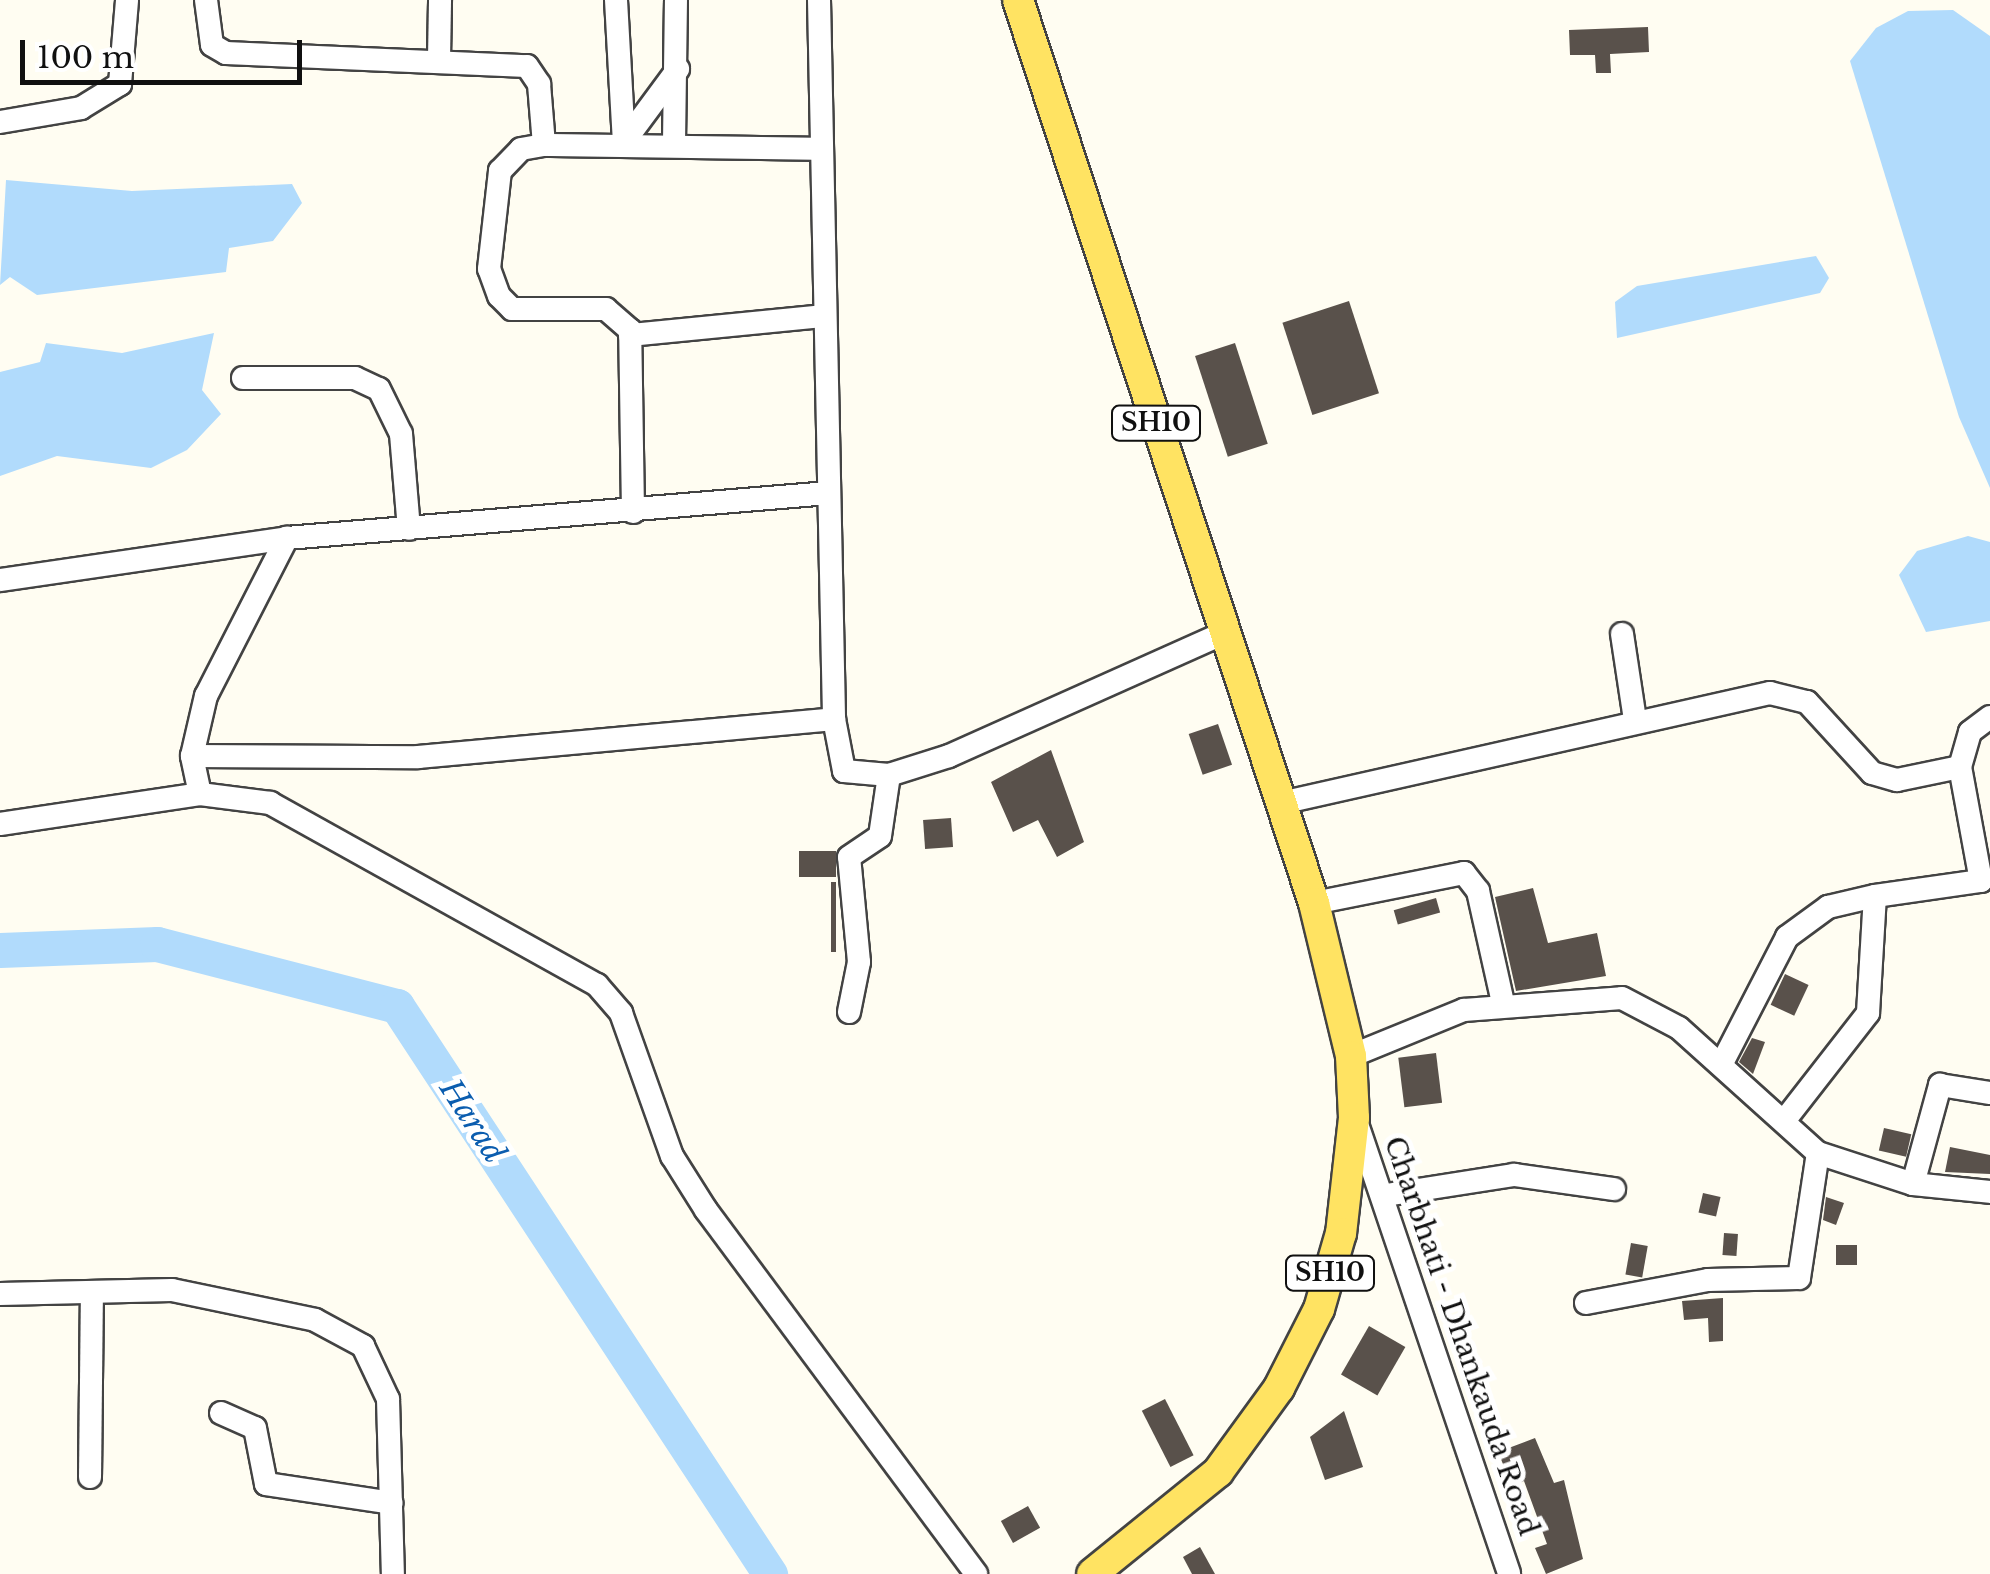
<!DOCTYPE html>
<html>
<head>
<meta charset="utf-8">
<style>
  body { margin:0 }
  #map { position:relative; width:1990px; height:1574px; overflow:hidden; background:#fffdf2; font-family:"Libre Baskerville",serif }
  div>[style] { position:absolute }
  .water>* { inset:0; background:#b1dbfc }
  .river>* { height:35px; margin:-17.5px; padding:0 17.5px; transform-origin:17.5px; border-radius:17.5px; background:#b1dbfc }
  .building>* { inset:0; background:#59514b; transform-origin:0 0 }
  .roads { filter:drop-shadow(2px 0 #434343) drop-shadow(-2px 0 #434343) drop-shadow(0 2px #434343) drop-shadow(0 -2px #434343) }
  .minor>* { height:22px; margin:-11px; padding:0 11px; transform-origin:11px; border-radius:11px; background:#fff }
  .major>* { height:30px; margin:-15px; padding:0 15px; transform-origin:15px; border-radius:15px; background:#ffe362 }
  span { translate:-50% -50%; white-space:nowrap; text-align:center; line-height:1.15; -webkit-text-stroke:10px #fff; paint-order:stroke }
  .shield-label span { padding:2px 8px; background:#fff; border:2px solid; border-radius:8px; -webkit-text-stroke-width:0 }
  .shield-label { font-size:25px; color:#101010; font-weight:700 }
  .street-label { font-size:28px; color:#101010 }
  .water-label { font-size:30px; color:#0b5daf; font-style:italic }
  .scale { position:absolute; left:20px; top:40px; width:282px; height:45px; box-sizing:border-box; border:5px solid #101010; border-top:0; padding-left:12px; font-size:30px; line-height:35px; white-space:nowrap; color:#101010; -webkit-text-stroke:8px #fff; paint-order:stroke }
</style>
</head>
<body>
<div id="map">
  <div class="water">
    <i style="clip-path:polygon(1953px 10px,1990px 36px,1990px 488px,1959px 417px,1850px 61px,1876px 28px,1908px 11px)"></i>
    <i style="clip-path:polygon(6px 180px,132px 191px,292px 184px,302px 203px,273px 241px,229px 248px,226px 272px,37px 295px,10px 277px,0 285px)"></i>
    <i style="clip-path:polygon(1816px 256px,1829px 278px,1820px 293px,1617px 338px,1615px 302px,1637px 286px)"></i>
    <i style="clip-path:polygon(214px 333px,202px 390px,221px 414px,187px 450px,151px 468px,57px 456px,0 476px,0 372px,40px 362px,46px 343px,122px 353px)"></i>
    <i style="clip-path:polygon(1968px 536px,1990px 542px,1990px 621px,1926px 632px,1899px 575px,1917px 551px)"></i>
  </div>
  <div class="river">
    <i style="left:0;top:950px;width:157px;rotate:-2.2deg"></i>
    <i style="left:157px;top:944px;width:248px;rotate:14.5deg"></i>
    <i style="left:397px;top:1006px;width:680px;rotate:56.71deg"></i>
  </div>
  <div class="building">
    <i style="clip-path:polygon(1648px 27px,1649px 52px,1610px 54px,1611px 73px,1596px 73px,1595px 55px,1570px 55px,1569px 30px)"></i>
    <i style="left:1349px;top:301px;width:97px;height:70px;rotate:72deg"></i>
    <i style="left:1235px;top:343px;width:106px;height:42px;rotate:72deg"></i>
    <i style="left:1218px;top:724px;width:43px;height:31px;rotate:71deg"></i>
    <i style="clip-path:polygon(1051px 750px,1084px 842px,1057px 857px,1038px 820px,1013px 832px,991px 782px)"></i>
    <i style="left:951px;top:818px;width:29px;height:28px;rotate:86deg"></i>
    <i style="left:836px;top:851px;width:26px;height:37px;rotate:90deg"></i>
    <i style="left:831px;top:882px;width:5px;height:70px"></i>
    <i style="clip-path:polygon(1533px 888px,1548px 943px,1597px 933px,1606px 976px,1516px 991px,1495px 897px)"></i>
    <i style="left:1436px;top:898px;width:15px;height:44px;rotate:74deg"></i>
    <i style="left:1785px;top:974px;width:26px;height:34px;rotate:25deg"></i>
    <i style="clip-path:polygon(1752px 1038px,1765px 1042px,1753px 1074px,1739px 1062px)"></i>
    <i style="left:1436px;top:1053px;width:50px;height:38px;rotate:83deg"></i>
    <i style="left:1884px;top:1128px;width:28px;height:23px;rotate:13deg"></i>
    <i style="clip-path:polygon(1950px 1147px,1990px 1155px,1990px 1174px,1945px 1172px)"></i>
    <i style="left:1703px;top:1193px;width:18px;height:20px;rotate:13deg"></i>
    <i style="clip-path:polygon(1826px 1197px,1844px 1203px,1836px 1225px,1823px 1220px)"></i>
    <i style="left:1724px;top:1233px;width:14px;height:22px;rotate:4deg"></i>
    <i style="left:1631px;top:1243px;width:17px;height:32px;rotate:10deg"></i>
    <i style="left:1836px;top:1245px;width:21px;height:20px"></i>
    <i style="clip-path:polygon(1723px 1298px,1723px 1341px,1709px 1342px,1708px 1318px,1684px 1320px,1682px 1301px)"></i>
    <i style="left:1369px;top:1326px;width:42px;height:56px;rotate:30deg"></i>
    <i style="left:1165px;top:1399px;width:63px;height:26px;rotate:63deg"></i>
    <i style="clip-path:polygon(1344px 1411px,1363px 1467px,1325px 1480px,1310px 1437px)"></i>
    <i style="clip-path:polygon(1535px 1438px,1554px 1483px,1564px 1480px,1583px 1559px,1546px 1574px,1535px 1548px,1547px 1544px,1524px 1481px,1512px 1486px,1498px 1452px)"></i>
    <i style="left:1028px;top:1506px;width:25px;height:31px;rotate:61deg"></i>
    <i style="clip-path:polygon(1200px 1547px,1215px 1574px,1192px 1574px,1183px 1557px)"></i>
  </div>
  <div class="roads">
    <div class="minor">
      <i style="left:206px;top:0;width:45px;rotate:82.4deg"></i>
      <i style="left:212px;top:45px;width:16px;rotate:30deg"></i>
      <i style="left:226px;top:53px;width:301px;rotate:2.5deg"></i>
      <i style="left:527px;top:66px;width:22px;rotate:56deg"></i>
      <i style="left:539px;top:84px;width:61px;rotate:85.3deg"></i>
      <i style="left:616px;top:0;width:142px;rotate:86.8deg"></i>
      <i style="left:819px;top:0;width:719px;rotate:88.8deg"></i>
      <i style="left:834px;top:719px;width:53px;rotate:79.1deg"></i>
      <i style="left:844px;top:771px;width:45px;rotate:5.1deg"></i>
      <i style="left:889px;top:775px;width:63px;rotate:-17.6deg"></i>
      <i style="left:949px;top:756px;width:301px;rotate:-24.1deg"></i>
      <i style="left:439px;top:59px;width:59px;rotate:-89deg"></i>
      <i style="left:0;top:122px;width:82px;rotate:-9.8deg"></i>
      <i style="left:81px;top:108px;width:46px;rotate:-31.6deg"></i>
      <i style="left:120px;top:84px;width:84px;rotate:-85.2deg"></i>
      <i style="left:624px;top:142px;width:91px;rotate:-53.5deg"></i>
      <i style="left:674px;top:142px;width:142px;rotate:-89.2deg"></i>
      <i style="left:630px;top:335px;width:195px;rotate:-5.6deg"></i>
      <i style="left:243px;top:378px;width:112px"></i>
      <i style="left:355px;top:378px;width:26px;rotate:25deg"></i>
      <i style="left:379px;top:389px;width:50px;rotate:63.9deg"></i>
      <i style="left:401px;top:434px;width:95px;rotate:85.2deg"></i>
      <i style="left:633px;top:512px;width:182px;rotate:-90.9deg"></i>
      <i style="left:630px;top:330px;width:32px;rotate:-139deg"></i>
      <i style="left:606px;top:309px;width:94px;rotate:180deg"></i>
      <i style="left:512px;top:309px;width:18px;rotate:-135deg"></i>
      <i style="left:499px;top:296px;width:29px;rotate:-110deg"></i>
      <i style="left:489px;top:269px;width:99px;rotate:-83.6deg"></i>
      <i style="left:500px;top:171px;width:30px;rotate:-46deg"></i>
      <i style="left:521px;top:149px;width:23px;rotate:-10deg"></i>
      <i style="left:544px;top:145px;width:276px;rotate:0.8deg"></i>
      <i style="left:0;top:580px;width:290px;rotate:-8.3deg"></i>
      <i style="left:287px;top:538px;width:544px;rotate:-4.75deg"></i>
      <i style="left:1622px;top:634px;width:87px;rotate:81.4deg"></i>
      <i style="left:192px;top:756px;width:226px;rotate:0.3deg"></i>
      <i style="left:418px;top:757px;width:418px;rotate:-5.2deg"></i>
      <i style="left:200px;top:794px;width:39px;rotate:-102deg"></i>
      <i style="left:192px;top:756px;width:62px;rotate:-76.9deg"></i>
      <i style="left:206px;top:696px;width:178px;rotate:-62.9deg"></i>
      <i style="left:1281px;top:803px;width:501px;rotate:-12.68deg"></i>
      <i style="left:1770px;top:693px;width:38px;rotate:14deg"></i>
      <i style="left:1807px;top:702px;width:96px;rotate:47.5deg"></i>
      <i style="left:1872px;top:773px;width:26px;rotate:16deg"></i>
      <i style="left:1897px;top:780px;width:64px;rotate:-11.7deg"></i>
      <i style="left:1960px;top:767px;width:36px;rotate:-74deg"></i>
      <i style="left:1970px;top:732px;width:25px;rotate:-37deg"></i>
      <i style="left:0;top:824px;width:202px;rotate:-8.5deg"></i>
      <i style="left:200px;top:794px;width:71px;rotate:7.3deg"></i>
      <i style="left:270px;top:803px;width:374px;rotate:29.1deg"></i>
      <i style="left:597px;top:985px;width:37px;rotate:49deg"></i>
      <i style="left:621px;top:1013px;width:152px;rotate:70.4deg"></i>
      <i style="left:672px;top:1156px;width:64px;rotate:57.8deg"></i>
      <i style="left:706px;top:1210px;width:453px;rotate:53.4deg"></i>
      <i style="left:1314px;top:903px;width:153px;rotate:-11.3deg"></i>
      <i style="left:1464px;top:873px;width:23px;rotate:52deg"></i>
      <i style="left:1478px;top:891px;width:115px;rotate:77.4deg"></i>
      <i style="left:849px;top:1012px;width:51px;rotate:-78.7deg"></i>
      <i style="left:859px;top:962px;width:105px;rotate:-95.4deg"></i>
      <i style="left:849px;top:857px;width:37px;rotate:-34deg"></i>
      <i style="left:880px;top:836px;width:62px;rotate:-81.6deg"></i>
      <i style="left:1351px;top:1056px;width:122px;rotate:-22.2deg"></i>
      <i style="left:1464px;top:1010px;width:158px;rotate:-4.3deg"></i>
      <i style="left:1622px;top:998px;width:64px;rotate:27.8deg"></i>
      <i style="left:1679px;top:1028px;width:187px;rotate:42deg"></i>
      <i style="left:1818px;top:1153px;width:100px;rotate:18.1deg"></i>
      <i style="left:1913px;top:1184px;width:77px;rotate:5.9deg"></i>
      <i style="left:1721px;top:1065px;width:144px;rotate:-62.7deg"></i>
      <i style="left:1787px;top:937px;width:51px;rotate:-36.2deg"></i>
      <i style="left:1828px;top:907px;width:48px;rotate:-13.2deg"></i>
      <i style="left:1355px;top:1118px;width:481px;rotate:71.3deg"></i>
      <i style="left:1784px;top:1121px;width:137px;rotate:-52.1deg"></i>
      <i style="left:1868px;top:1013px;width:117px;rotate:-86.6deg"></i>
      <i style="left:1875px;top:896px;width:107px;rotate:-8.1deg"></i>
      <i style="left:1981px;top:881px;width:116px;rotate:-100.4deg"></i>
      <i style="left:1913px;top:1184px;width:103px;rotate:-74.7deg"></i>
      <i style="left:1940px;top:1085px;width:51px;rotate:9.1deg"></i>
      <i style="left:1386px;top:1195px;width:130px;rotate:-8.9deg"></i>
      <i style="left:1514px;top:1175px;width:101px;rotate:8deg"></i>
      <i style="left:0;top:1294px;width:172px;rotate:-1.3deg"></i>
      <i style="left:172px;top:1290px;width:146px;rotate:11.8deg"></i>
      <i style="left:315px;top:1320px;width:55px;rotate:28.4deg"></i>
      <i style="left:363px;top:1346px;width:59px;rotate:64.7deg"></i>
      <i style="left:388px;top:1399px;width:175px;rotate:88.4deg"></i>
      <i style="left:1586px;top:1303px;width:124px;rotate:-10.7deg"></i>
      <i style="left:1708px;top:1280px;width:91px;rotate:-1.3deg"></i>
      <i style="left:1799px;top:1278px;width:126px;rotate:-81.4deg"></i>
      <i style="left:221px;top:1413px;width:37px;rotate:24deg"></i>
      <i style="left:255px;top:1428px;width:57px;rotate:78.9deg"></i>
      <i style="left:266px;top:1484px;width:127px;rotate:8.6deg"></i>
      <i style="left:90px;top:1477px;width:184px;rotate:-89.4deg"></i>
    </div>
    <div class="major">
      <i style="left:1018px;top:0;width:950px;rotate:71.85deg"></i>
      <i style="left:1314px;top:903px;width:157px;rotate:76.4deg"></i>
      <i style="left:1351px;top:1056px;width:62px;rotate:87.2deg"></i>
      <i style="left:1354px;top:1118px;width:116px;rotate:96.4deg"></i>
      <i style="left:1341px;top:1233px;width:79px;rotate:106.1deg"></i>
      <i style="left:1319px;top:1309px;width:89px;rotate:116.9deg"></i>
      <i style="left:1279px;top:1388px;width:104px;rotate:126deg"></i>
      <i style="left:1218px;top:1472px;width:162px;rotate:141deg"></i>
    </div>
  </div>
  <div class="shield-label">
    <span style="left:1156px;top:423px">SH10</span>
    <span style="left:1330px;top:1273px">SH10</span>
  </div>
  <div class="street-label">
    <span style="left:1461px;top:1336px;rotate:71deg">Charbhati - Dhankauda Road</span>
  </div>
  <div class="water-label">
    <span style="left:472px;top:1121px;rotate:57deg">Harad</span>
  </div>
  <div class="scale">100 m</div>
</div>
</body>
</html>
